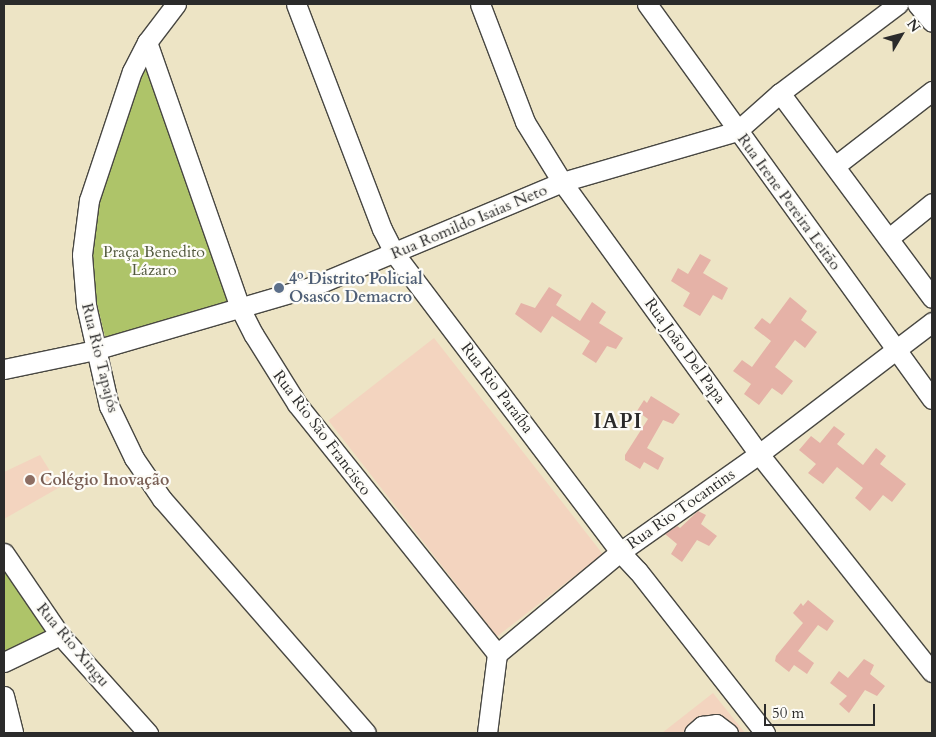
<!DOCTYPE html>
<html>
<head>
<meta charset="utf-8">
<style>
  body { margin:0 }
  #map { position:relative; width:936px; height:737px; overflow:hidden; background:#ede4c5; font-family:Cardo,serif }
  div>[style] { position:absolute }
  .built>* { inset:0; background:#f3d4bf; transform-origin:0 0 }
  .green>* { inset:0; background:#aec469 }
  .building>* { inset:0; background:#e5b2a7 }
  .roads { filter:drop-shadow(1px 0 #484742) drop-shadow(-1px 0 #484742) drop-shadow(0 1px #484742) drop-shadow(0 -1px #484742) }
  .minor>* { height:19px; margin:-9.5px; padding:0 9.5px; transform-origin:9.5px; border-radius:9.5px; background:#fff }
  .dots>* { width:14px; height:14px; translate:-50% -50%; box-sizing:border-box; border:2px solid #fdfcf7; border-radius:50% }
  span { translate:-50% -50%; white-space:nowrap; text-align:center; line-height:1.15; -webkit-text-stroke:4.5px #fdfcf7; paint-order:stroke }
  .street-label { font-size:16px; color:#2b2b2b }
  .park-label { font-size:16px; color:#52593e }
  .service-label { font-size:16px; color:#4e5e75; font-weight:700 }
  .left { translate:0 -50%; text-align:left }
  .education-label { font-size:16px; color:#785e54; font-weight:700 }
  .district-label { font-size:21px; color:#2b2b2b; font-weight:700; letter-spacing:1px }
  .frame { position:absolute; inset:0; border:5px solid #2b2b2b; pointer-events:none }
  .north { position:absolute; left:876px; top:10px; width:50px; height:50px; -webkit-text-stroke:4px #fdfcf7; paint-order:stroke; rotate:53deg; font-size:14px; font-weight:700; line-height:20px; text-align:center; color:#2b2b2b }
  .north::after { content:''; display:block; margin:auto; width:18px; height:22px; background:#2b2b2b; clip-path:polygon(50% 0,100% 100%,50% 72%,0 100%) }
  .scale { position:absolute; left:764px; top:704px; width:111px; height:22px; box-sizing:border-box; border:2px solid #2b2b2b; border-top:0; padding-left:6px; font-size:15px; line-height:18px; white-space:nowrap; color:#2b2b2b; -webkit-text-stroke:4px #fdfcf7; paint-order:stroke }
</style>
</head>
<body>
<div id="map">
  <div class="built">
    <i style="left:434px;top:338px;width:274px;height:134px;rotate:52deg"></i>
    <i style="clip-path:polygon(40px 455px,60px 487px,4px 519px,4px 472px)"></i>
    <i style="clip-path:polygon(713px 693px,745px 733px,662px 733px)"></i>
  </div>
  <div class="green">
    <i style="clip-path:polygon(147px 52px,234px 305px,105px 337px,95px 295px,92px 252px,100px 193px)"></i>
    <i style="clip-path:polygon(4px 566px,51px 632px,4px 653px)"></i>
  </div>
  <div class="building">
    <i style="clip-path:polygon(700px 254px,711px 260px,703px 273px,728px 288px,722px 300px,713px 295px,700px 316px,683px 306px,690px 293px,671px 281px,678px 268px,688px 274px)"></i>
    <i style="clip-path:polygon(549px 287px,562px 295px,556px 305px,580px 321px,592px 302px,606px 312px,599px 323px,623px 338px,616px 349px,607px 346px,596px 363px,582px 354px,590px 341px,552px 316px,541px 333px,515px 314px,521px 303px,535px 308px)"></i>
    <i style="clip-path:polygon(790px 297px,807px 311px,801px 320px,817px 332px,805px 348px,795px 340px,775px 367px,793px 381px,782px 395px,772px 388px,759px 405px,744px 394px,751px 384px,733px 371px,742px 360px,752px 367px,771px 341px,754px 328px,762px 318px,770px 324px)"></i>
    <i style="clip-path:polygon(651px 396px,680px 414px,673px 424px,663px 420px,647px 448px,664px 458px,658px 470px,644px 462px,640px 469px,625px 460px,625px 455px,648px 419px,637px 411px,644px 400px,647px 403px)"></i>
    <i style="clip-path:polygon(834px 426px,845px 434px,837px 444px,863px 465px,876px 448px,886px 456px,880px 464px,906px 484px,892px 502px,883px 495px,870px 511px,855px 498px,863px 488px,837px 467px,823px 484px,808px 473px,816px 464px,799px 450px,811px 436px,820px 443px)"></i>
    <i style="clip-path:polygon(698px 511px,706px 515px,701px 524px,717px 536px,709px 546px,697px 540px,682px 562px,671px 554px,677px 544px,665px 534px,677px 526px,680px 528px)"></i>
    <i style="clip-path:polygon(808px 600px,834px 621px,827px 631px,818px 625px,798px 651px,814px 663px,807px 674px,794px 665px,789px 672px,775px 661px,776px 656px,803px 623px,793px 613px,801px 603px,803px 606px)"></i>
    <i style="clip-path:polygon(864px 659px,874px 665px,870px 674px,885px 686px,877px 696px,865px 690px,849px 713px,839px 704px,847px 696px,830px 683px,839px 671px,848px 678px)"></i>
  </div>
  <div class="roads">
    <div class="minor">
      <i style="left:176px;top:4px;width:48px;rotate:127.3deg"></i>
      <i style="left:147px;top:42px;width:33px;rotate:117deg"></i>
      <i style="left:132px;top:71px;width:136px;rotate:108.4deg"></i>
      <i style="left:89px;top:200px;width:55px;rotate:97.3deg"></i>
      <i style="left:82px;top:255px;width:50px;rotate:85.4deg"></i>
      <i style="left:86px;top:305px;width:104px;rotate:77.2deg"></i>
      <i style="left:109px;top:406px;width:58px;rotate:64.3deg"></i>
      <i style="left:134px;top:458px;width:50px;rotate:55.7deg"></i>
      <i style="left:162px;top:499px;width:310px;rotate:48.9deg"></i>
      <i style="left:296px;top:4px;width:241px;rotate:69.1deg"></i>
      <i style="left:382px;top:229px;width:27px;rotate:63deg"></i>
      <i style="left:394px;top:253px;width:375px;rotate:52.9deg"></i>
      <i style="left:620px;top:552px;width:26px;rotate:47deg"></i>
      <i style="left:638px;top:571px;width:206px;rotate:51.9deg"></i>
      <i style="left:480px;top:4px;width:126px;rotate:69.1deg"></i>
      <i style="left:525px;top:122px;width:70px;rotate:58.3deg"></i>
      <i style="left:562px;top:182px;width:336px;rotate:54.1deg"></i>
      <i style="left:759px;top:454px;width:278px;rotate:51.6deg"></i>
      <i style="left:647px;top:4px;width:487px;rotate:54.2deg"></i>
      <i style="left:917px;top:4px;width:23px;rotate:50deg"></i>
      <i style="left:147px;top:42px;width:284px;rotate:70.7deg"></i>
      <i style="left:241px;top:310px;width:28px;rotate:63deg"></i>
      <i style="left:254px;top:335px;width:81px;rotate:58.1deg"></i>
      <i style="left:297px;top:404px;width:320px;rotate:51.3deg"></i>
      <i style="left:780px;top:93px;width:255px;rotate:53.4deg"></i>
      <i style="left:835px;top:166px;width:123px;rotate:-37.7deg"></i>
      <i style="left:889px;top:238px;width:55px;rotate:-39.1deg"></i>
      <i style="left:4px;top:369px;width:93px;rotate:-11.8deg"></i>
      <i style="left:95px;top:350px;width:225px;rotate:-16.3deg"></i>
      <i style="left:311px;top:287px;width:272px;rotate:-22.7deg"></i>
      <i style="left:562px;top:182px;width:182px;rotate:-16.2deg"></i>
      <i style="left:737px;top:131px;width:57px;rotate:-41.5deg"></i>
      <i style="left:780px;top:93px;width:148px;rotate:-37deg"></i>
      <i style="left:4px;top:553px;width:99px;rotate:55.7deg"></i>
      <i style="left:60px;top:635px;width:132px;rotate:48.1deg"></i>
      <i style="left:4px;top:662px;width:62px;rotate:-25.7deg"></i>
      <i style="left:4px;top:696px;width:38px;rotate:76deg"></i>
      <i style="left:487px;top:733px;width:80px;rotate:-82.8deg"></i>
      <i style="left:497px;top:654px;width:160px;rotate:-39.7deg"></i>
      <i style="left:620px;top:552px;width:170px;rotate:-35.2deg"></i>
      <i style="left:759px;top:454px;width:218px;rotate:-37.3deg"></i>
      <i style="left:694px;top:733px;width:11px;rotate:-41deg"></i>
      <i style="left:702px;top:726px;width:14px;rotate:-8deg"></i>
      <i style="left:716px;top:724px;width:15px;rotate:37deg"></i>
    </div>
  </div>
  <div class="dots">
    <i style="left:279px;top:288px;background:#5c6f8a"></i>
    <i style="left:30px;top:480px;background:#8d6e63"></i>
  </div>
  <div class="street-label">
    <span style="left:789px;top:202px;rotate:54deg">Rua Irene Pereira Leitão</span>
    <span style="left:469px;top:222px;rotate:-23deg">Rua Romildo Isaias Neto</span>
    <span style="left:685px;top:351px;rotate:54deg">Rua João Del Papa</span>
    <span style="left:100px;top:358px;rotate:76deg">Rua Rio Tapajós</span>
    <span style="left:497px;top:388px;rotate:53deg">Rua Rio Paraíba</span>
    <span style="left:322px;top:433px;rotate:53deg">Rua Rio São Francisco</span>
    <span style="left:681px;top:509px;rotate:-35deg">Rua Rio Tocantins</span>
    <span style="left:73px;top:645px;rotate:50deg">Rua Rio Xingu</span>
  </div>
  <div class="park-label">
    <span style="left:154px;top:261px">Praça Benedito<br>Lázaro</span>
  </div>
  <div class="service-label">
    <span class="left" style="left:289px;top:288px">4º Distrito Policial<br>Osasco Demacro</span>
  </div>
  <div class="education-label">
    <span class="left" style="left:40px;top:480px">Colégio Inovação</span>
  </div>
  <div class="district-label">
    <span style="left:618px;top:422px">IAPI</span>
  </div>
  <div class="frame"></div>
  <div class="north">N</div>
  <div class="scale">50 m</div>
</div>
</body>
</html>
